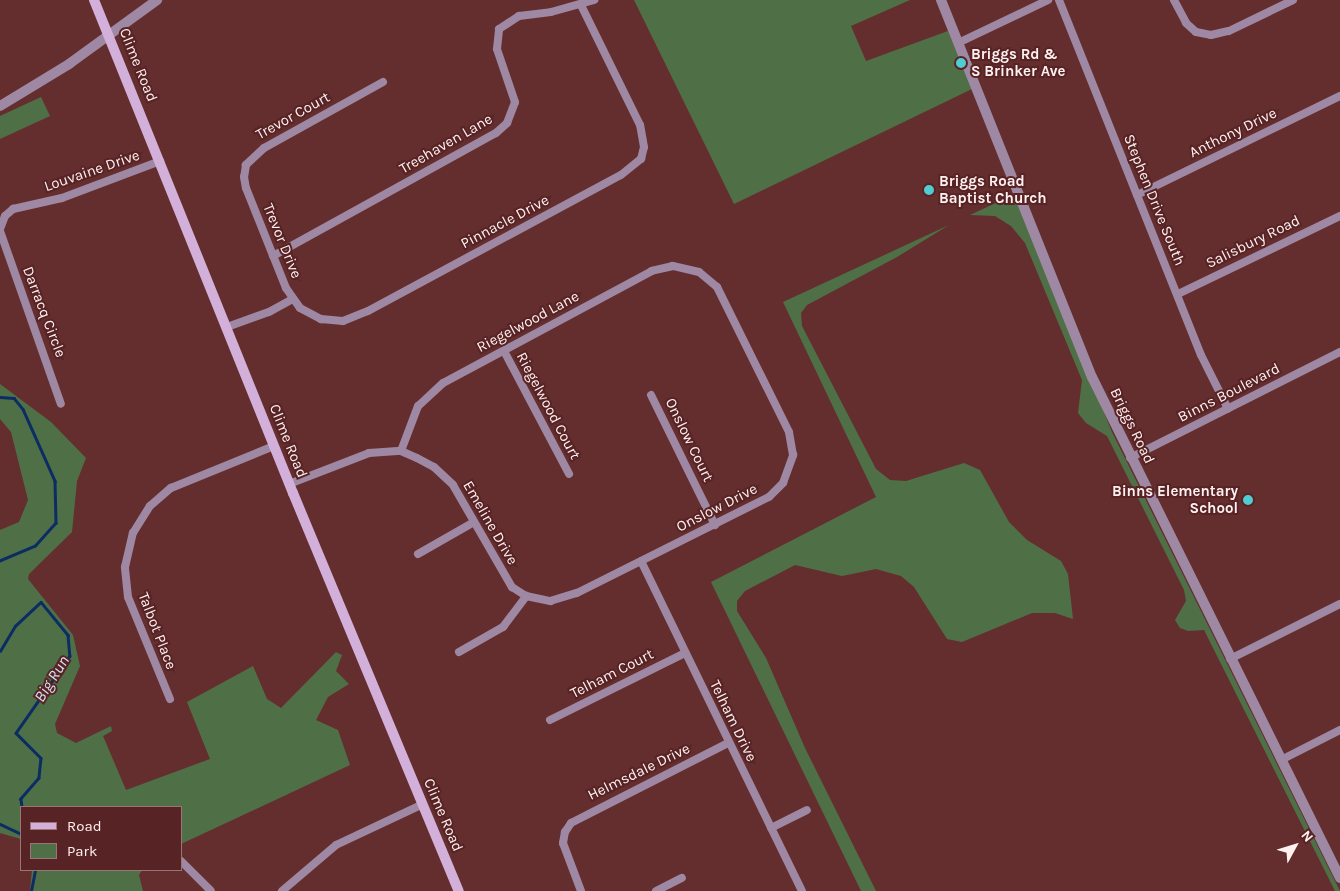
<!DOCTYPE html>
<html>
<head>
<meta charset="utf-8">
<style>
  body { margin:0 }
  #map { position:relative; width:1340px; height:891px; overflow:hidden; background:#642e2f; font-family:Karla,sans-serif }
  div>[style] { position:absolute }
  .green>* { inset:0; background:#4f7047 }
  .stream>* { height:2.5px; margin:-1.25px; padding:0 1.25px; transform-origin:1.25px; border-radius:1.25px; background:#0c2d63 }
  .minor>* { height:8px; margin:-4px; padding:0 4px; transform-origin:4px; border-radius:4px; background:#9e88a3 }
  .tertiary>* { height:10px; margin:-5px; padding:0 5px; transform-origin:5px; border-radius:5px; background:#9e88a3 }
  .secondary>* { height:10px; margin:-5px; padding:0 5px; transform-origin:5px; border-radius:5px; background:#d2b0da }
  .dots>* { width:14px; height:14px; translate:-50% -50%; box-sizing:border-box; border:2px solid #582325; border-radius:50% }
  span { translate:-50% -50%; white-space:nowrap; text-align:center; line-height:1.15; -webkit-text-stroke:4px #582325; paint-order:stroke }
  .poi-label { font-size:15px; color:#fff1f0; font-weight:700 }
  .left { translate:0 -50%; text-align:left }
  .right { translate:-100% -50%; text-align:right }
  .street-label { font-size:15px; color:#fff1f0 }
  .water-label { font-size:16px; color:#d6e1f2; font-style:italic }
  .legend { position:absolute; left:20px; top:806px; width:162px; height:65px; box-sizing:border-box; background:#582325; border:1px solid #9b7576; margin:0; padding:6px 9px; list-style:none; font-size:15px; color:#fff1f0 }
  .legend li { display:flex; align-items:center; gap:10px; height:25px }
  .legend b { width:25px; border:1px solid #9b7576 }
  .north { position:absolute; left:1270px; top:821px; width:50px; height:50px; -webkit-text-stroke:4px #582325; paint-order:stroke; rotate:51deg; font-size:14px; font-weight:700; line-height:20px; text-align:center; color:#fff1f0 }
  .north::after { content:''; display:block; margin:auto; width:18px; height:22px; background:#fff1f0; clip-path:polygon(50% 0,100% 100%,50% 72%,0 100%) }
</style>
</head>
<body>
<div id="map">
  <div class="green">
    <i style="clip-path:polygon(634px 0,910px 0,851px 26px,866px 61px,948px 31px,972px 89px,734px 204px)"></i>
    <i style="clip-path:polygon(41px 97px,50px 116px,0 139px,0 116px)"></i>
    <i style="clip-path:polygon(1015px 194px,1112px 432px,1340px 891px,1335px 891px,1204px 630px,1188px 631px,1180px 628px,1175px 620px,1186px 601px,1184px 590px,1107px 436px,1086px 423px,1078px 413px,1082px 380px,1025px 243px,1011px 226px,995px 216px,970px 215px)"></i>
    <i style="clip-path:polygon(949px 225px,897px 257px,807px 305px,801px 313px,802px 326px,876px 469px,890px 480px,906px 481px,964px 463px,980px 470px,1009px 522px,1027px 540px,1061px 561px,1068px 574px,1073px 619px,1055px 613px,1032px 613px,962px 642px,947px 639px,914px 587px,901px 576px,876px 569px,842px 576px,795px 565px,745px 591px,737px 601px,737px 611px,766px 658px,805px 748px,876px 891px,861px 891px,711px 582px,876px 497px,783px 302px)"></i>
    <i style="clip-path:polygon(0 384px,51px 422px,86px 458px,77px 481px,72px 532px,29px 574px,28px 579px,73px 635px,80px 666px,55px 724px,57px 733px,76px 743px,111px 726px,112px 731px,103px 736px,126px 790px,210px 759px,187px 702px,253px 666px,267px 699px,281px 708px,336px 652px,342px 655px,336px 671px,349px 684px,328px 697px,316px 720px,338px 730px,350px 765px,181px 844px,181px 807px,21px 807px,21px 839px,0 833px,0 530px,19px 522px,28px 500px,11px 432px,0 419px)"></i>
    <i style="clip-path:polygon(32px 870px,142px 870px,139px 875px,143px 891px,30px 891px)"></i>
  </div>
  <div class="stream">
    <i style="left:0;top:397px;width:14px;rotate:4deg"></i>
    <i style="left:14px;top:398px;width:14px;rotate:51deg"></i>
    <i style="left:23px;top:409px;width:79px;rotate:66deg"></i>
    <i style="left:55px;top:481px;width:42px;rotate:88.6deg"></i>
    <i style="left:56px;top:523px;width:31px;rotate:132deg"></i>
    <i style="left:35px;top:546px;width:38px;rotate:157deg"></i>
    <i style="left:0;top:651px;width:29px;rotate:-59deg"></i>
    <i style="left:15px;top:626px;width:35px;rotate:-43deg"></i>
    <i style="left:41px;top:602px;width:43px;rotate:50.7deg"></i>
    <i style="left:68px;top:635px;width:21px;rotate:85deg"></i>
    <i style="left:70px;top:656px;width:94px;rotate:125deg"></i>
    <i style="left:16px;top:733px;width:35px;rotate:45deg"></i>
    <i style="left:41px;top:758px;width:20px;rotate:96deg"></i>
    <i style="left:39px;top:778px;width:28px;rotate:131deg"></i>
    <i style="left:21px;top:799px;width:8px;rotate:83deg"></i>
    <i style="left:0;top:824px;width:23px;rotate:25deg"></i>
    <i style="left:31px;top:891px;width:21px;rotate:-79deg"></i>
  </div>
  <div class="minor">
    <i style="left:1059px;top:0;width:382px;rotate:68.2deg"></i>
    <i style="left:1201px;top:355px;width:60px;rotate:63.4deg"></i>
    <i style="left:1174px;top:0;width:26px;rotate:62deg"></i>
    <i style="left:1186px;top:23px;width:13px;rotate:42deg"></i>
    <i style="left:1196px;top:32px;width:15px;rotate:11deg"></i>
    <i style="left:1211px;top:35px;width:18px;rotate:-13deg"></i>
    <i style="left:1229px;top:31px;width:71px;rotate:-25.8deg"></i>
    <i style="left:958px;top:43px;width:100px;rotate:-25.5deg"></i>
    <i style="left:383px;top:82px;width:136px;rotate:151deg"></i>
    <i style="left:264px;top:148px;width:25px;rotate:137deg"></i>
    <i style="left:246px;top:165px;width:12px;rotate:99deg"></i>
    <i style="left:244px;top:177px;width:11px;rotate:80deg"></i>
    <i style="left:246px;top:188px;width:108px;rotate:68.2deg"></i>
    <i style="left:286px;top:288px;width:24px;rotate:55deg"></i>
    <i style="left:300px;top:308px;width:24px;rotate:28deg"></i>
    <i style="left:321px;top:319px;width:22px;rotate:5deg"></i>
    <i style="left:343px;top:321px;width:27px;rotate:-22deg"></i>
    <i style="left:368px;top:311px;width:287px;rotate:-28.3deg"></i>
    <i style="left:621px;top:175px;width:26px;rotate:-39deg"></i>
    <i style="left:641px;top:159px;width:12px;rotate:-76deg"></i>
    <i style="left:644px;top:147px;width:22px;rotate:-100deg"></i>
    <i style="left:640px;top:125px;width:134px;rotate:-116.2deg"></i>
    <i style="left:1137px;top:195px;width:226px;rotate:-26deg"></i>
    <i style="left:0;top:229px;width:14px;rotate:-69deg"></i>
    <i style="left:5px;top:216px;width:11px;rotate:-41deg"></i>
    <i style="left:13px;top:209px;width:50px;rotate:-12.7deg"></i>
    <i style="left:62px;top:198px;width:105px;rotate:-20.7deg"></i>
    <i style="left:0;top:231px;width:183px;rotate:70.6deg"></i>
    <i style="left:273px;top:256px;width:255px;rotate:-28.9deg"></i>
    <i style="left:496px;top:133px;width:15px;rotate:-42deg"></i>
    <i style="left:507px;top:123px;width:22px;rotate:-69deg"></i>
    <i style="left:515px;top:102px;width:56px;rotate:-108.8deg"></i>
    <i style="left:497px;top:49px;width:20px;rotate:-84deg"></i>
    <i style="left:499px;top:29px;width:24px;rotate:-33deg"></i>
    <i style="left:519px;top:16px;width:32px;rotate:-7deg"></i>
    <i style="left:551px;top:12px;width:45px;rotate:-15.6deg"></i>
    <i style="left:1178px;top:294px;width:180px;rotate:-25.7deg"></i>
    <i style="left:227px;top:327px;width:45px;rotate:-19.7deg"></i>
    <i style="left:269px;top:312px;width:26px;rotate:-29deg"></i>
    <i style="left:504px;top:351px;width:139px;rotate:62.1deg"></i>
    <i style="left:651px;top:395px;width:145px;rotate:63.8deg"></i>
    <i style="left:1130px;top:458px;width:235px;rotate:-26.8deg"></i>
    <i style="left:289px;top:484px;width:86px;rotate:-21.2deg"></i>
    <i style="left:369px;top:453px;width:32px;rotate:-4deg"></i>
    <i style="left:401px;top:451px;width:17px;rotate:24deg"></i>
    <i style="left:417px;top:458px;width:19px;rotate:28deg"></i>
    <i style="left:434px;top:467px;width:26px;rotate:43deg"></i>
    <i style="left:453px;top:485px;width:118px;rotate:60deg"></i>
    <i style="left:512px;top:587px;width:17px;rotate:33deg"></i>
    <i style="left:526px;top:596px;width:25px;rotate:12deg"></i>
    <i style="left:550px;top:601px;width:28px;rotate:-17deg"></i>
    <i style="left:577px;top:593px;width:215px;rotate:-26.6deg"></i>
    <i style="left:769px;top:497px;width:20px;rotate:-45deg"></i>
    <i style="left:783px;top:483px;width:30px;rotate:-70deg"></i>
    <i style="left:793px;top:455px;width:23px;rotate:-100deg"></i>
    <i style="left:789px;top:432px;width:162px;rotate:-116.4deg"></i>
    <i style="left:717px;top:287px;width:23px;rotate:-140deg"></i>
    <i style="left:699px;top:272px;width:27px;rotate:-167deg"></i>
    <i style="left:673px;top:266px;width:22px;rotate:167deg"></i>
    <i style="left:652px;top:271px;width:237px;rotate:151.8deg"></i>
    <i style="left:443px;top:383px;width:34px;rotate:137deg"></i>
    <i style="left:418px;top:406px;width:48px;rotate:110.7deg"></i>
    <i style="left:418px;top:554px;width:64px;rotate:-29.7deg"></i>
    <i style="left:641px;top:561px;width:367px;rotate:64deg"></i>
    <i style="left:459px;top:652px;width:51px;rotate:-29.6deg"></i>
    <i style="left:503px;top:627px;width:39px;rotate:-53deg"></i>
    <i style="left:1230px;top:659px;width:123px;rotate:-26.6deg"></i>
    <i style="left:170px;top:699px;width:110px;rotate:-112.4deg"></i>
    <i style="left:128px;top:597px;width:30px;rotate:-96deg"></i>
    <i style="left:125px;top:567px;width:35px;rotate:-77deg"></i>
    <i style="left:133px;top:533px;width:32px;rotate:-58deg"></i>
    <i style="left:150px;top:506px;width:28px;rotate:-41deg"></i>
    <i style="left:171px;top:488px;width:111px;rotate:-22.2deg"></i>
    <i style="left:550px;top:720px;width:151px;rotate:-26.4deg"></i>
    <i style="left:1281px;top:760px;width:66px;rotate:-27deg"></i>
    <i style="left:771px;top:828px;width:40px;rotate:-26.6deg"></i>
    <i style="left:181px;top:861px;width:42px;rotate:45deg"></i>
    <i style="left:282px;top:891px;width:71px;rotate:-40.4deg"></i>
    <i style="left:336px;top:845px;width:96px;rotate:-25.2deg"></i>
    <i style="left:581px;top:891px;width:51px;rotate:-110.6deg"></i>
    <i style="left:563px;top:843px;width:11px;rotate:-80deg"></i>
    <i style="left:565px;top:832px;width:11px;rotate:-56deg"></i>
    <i style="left:571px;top:823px;width:176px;rotate:-27deg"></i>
    <i style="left:656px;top:891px;width:29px;rotate:-27deg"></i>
  </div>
  <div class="tertiary">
    <i style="left:941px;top:0;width:406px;rotate:68.2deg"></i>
    <i style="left:1092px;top:377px;width:559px;rotate:63.66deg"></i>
    <i style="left:0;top:106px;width:81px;rotate:-31.3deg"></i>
    <i style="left:69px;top:64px;width:109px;rotate:-36deg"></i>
  </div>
  <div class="secondary">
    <i style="left:94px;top:0;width:532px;rotate:68.02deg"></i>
    <i style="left:293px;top:493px;width:431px;rotate:67.4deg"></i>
  </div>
  <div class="dots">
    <i style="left:961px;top:63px;background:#51ccd2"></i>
    <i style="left:929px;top:190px;background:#51ccd2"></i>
    <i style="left:1248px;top:500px;background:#51ccd2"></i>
  </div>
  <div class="poi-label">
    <span class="left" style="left:971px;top:63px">Briggs Rd &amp;<br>S Brinker Ave</span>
    <span class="left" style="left:939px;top:190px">Briggs Road<br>Baptist Church</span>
    <span class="right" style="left:1238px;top:500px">Binns Elementary<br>School</span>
  </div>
  <div class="street-label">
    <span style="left:138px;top:65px;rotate:68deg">Clime Road</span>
    <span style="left:293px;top:116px;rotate:-29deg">Trevor Court</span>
    <span style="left:1233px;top:133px;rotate:-26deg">Anthony Drive</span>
    <span style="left:446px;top:144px;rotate:-30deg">Treehaven Lane</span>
    <span style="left:92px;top:171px;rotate:-19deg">Louvaine Drive</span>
    <span style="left:1154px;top:200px;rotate:68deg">Stephen Drive South</span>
    <span style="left:505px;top:222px;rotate:-28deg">Pinnacle Drive</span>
    <span style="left:282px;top:241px;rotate:68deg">Trevor Drive</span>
    <span style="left:1253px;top:242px;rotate:-26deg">Salisbury Road</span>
    <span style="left:44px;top:312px;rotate:69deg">Darracq Circle</span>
    <span style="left:528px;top:322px;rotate:-28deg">Riegelwood Lane</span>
    <span style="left:1229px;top:393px;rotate:-27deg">Binns Boulevard</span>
    <span style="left:548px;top:406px;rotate:62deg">Riegelwood Court</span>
    <span style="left:1132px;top:426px;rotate:64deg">Briggs Road</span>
    <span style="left:689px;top:440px;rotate:64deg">Onslow Court</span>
    <span style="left:288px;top:441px;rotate:68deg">Clime Road</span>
    <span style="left:717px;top:508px;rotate:-27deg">Onslow Drive</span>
    <span style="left:490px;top:523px;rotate:60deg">Emeline Drive</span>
    <span style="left:157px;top:631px;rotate:69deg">Talbot Place</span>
    <span style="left:612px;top:674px;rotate:-27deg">Telham Court</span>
    <span style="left:733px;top:721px;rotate:64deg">Telham Drive</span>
    <span style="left:639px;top:772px;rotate:-26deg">Helmsdale Drive</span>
    <span style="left:443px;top:815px;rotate:67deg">Clime Road</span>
  </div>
  <div class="water-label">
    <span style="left:52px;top:679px;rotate:-58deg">Big Run</span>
  </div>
  <ul class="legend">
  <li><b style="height:6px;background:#d2b0da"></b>Road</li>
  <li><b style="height:14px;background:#4f7047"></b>Park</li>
  </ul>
  <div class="north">N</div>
</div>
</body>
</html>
